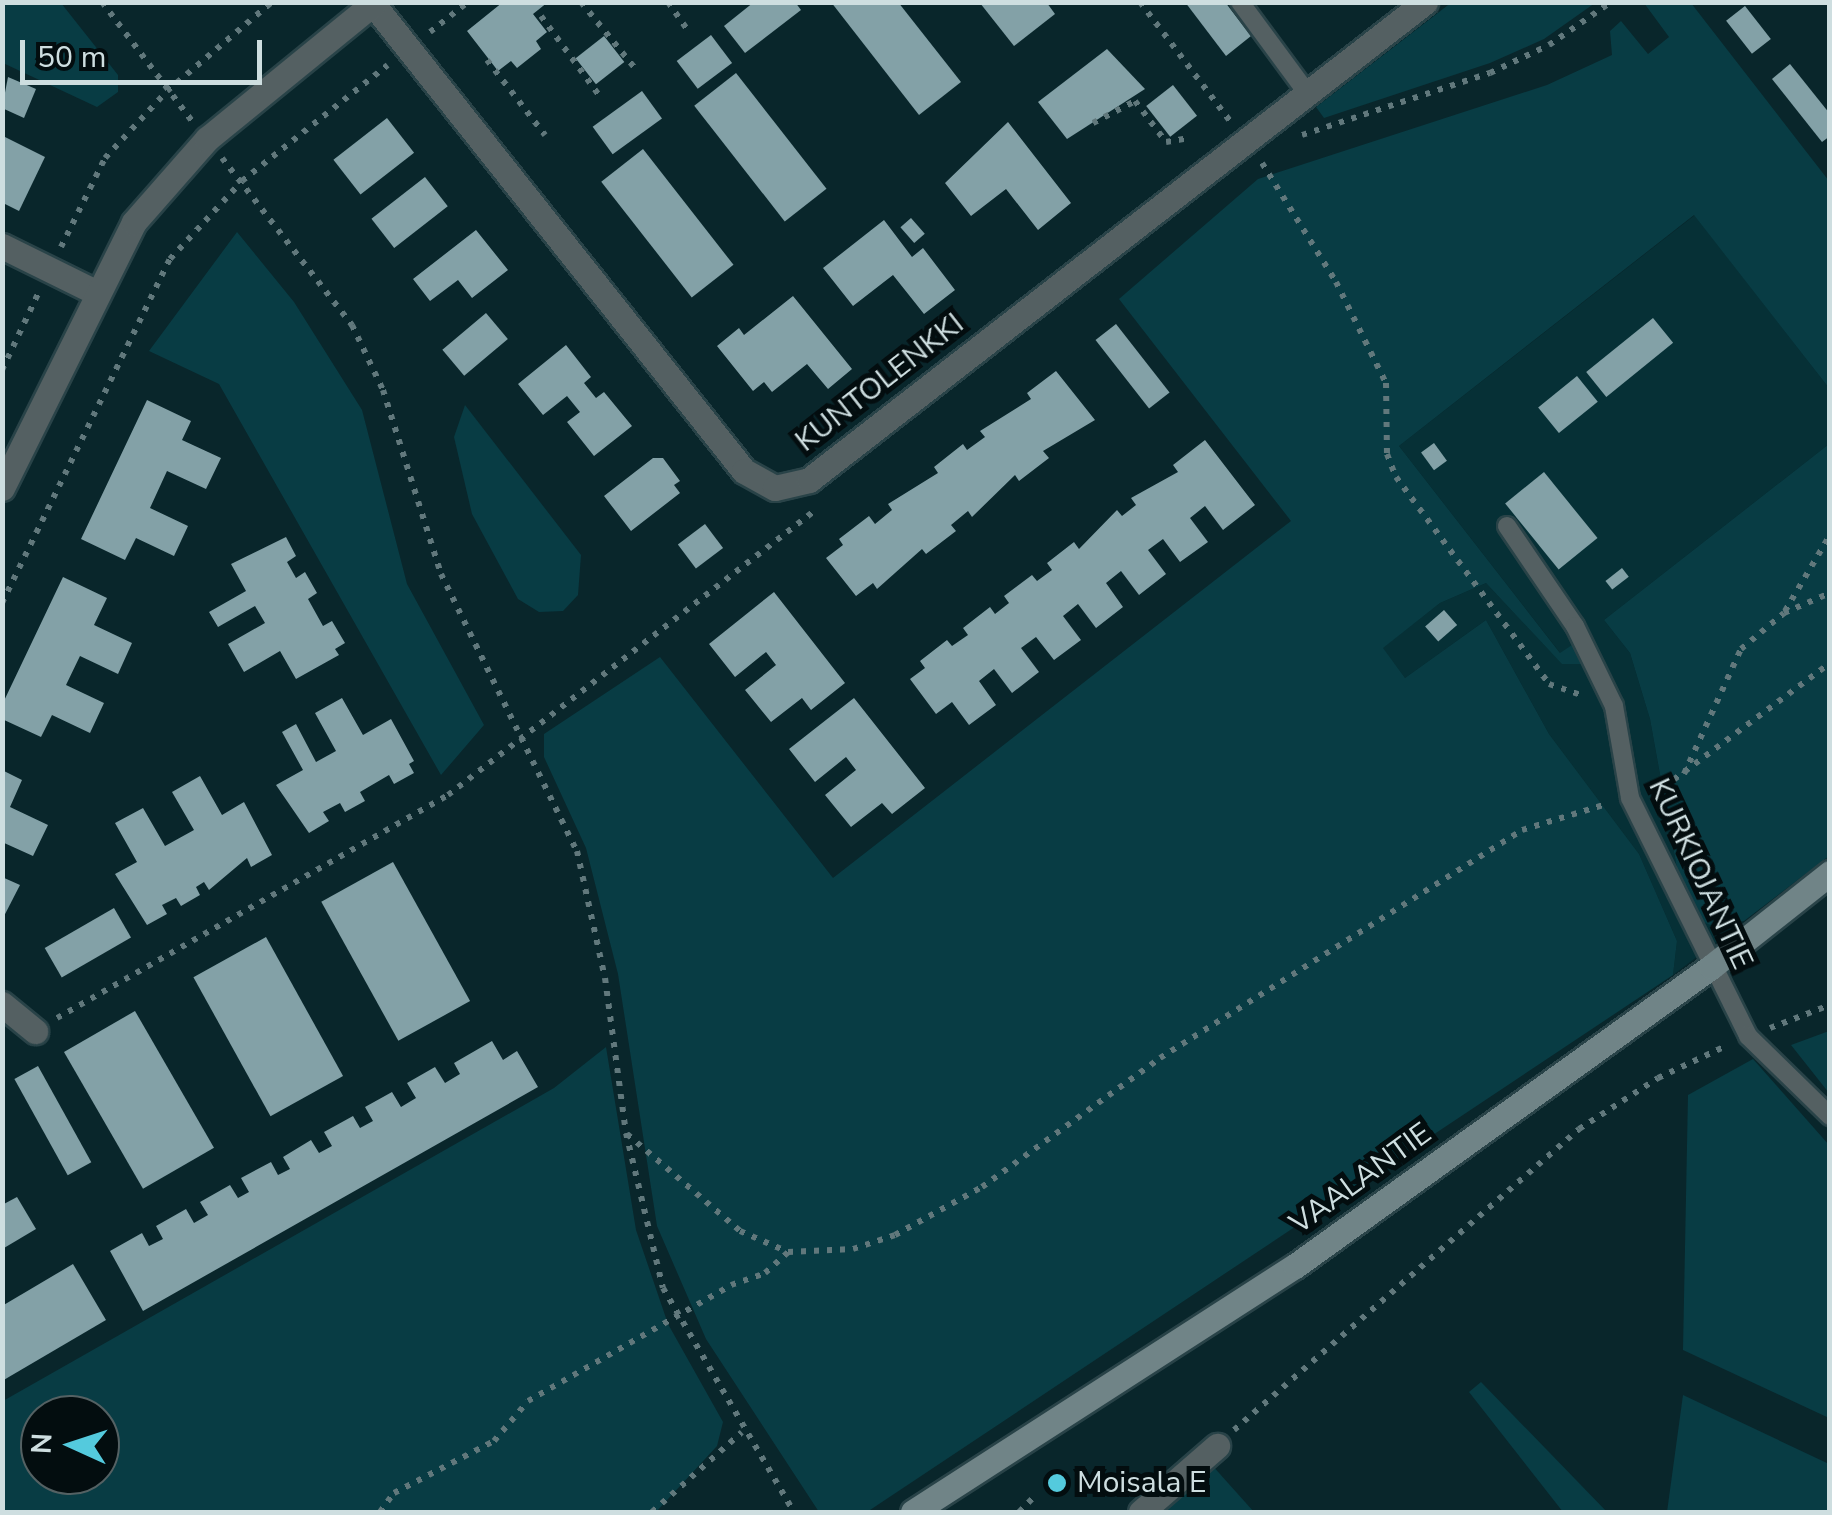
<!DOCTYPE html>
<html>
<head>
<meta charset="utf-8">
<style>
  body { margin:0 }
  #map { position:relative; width:1832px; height:1515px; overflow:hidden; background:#09262b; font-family:"Nunito Sans",sans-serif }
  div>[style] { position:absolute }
  .built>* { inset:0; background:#063036 }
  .green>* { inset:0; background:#083c44 }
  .building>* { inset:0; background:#83a1a7; transform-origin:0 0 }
  .path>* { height:6px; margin-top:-3px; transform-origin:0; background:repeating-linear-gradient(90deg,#61787c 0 5px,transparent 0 13px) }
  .roads { filter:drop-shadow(2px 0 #294348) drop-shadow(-2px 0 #294348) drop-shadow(0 2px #294348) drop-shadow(0 -2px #294348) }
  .lane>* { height:18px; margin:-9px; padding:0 9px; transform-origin:9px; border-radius:9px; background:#546062 }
  .street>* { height:25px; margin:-12.5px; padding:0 12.5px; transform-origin:12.5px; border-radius:12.5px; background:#546062 }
  .secondary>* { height:25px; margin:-12.5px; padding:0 12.5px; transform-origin:12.5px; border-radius:12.5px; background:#708487 }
  .dots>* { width:28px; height:28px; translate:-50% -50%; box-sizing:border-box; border:5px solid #030d0f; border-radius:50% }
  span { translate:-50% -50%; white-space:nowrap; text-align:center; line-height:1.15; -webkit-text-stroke:10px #030d0f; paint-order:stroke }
  .street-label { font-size:30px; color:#cedee0 }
  .poi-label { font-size:30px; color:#cedee0 }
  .left { translate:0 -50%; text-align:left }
  .frame { position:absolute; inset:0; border:5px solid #cedee0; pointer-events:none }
  .north { position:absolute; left:20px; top:1395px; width:100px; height:100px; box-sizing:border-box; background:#030d0f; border:2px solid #546163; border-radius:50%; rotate:273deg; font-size:28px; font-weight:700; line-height:40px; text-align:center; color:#cedee0 }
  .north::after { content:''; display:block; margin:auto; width:35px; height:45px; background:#54cadd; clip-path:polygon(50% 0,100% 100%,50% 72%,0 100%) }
  .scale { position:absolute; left:20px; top:40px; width:242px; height:45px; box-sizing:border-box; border:5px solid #cedee0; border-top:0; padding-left:12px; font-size:30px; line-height:35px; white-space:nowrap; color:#cedee0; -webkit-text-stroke:8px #030d0f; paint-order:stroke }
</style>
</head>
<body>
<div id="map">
  <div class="built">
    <i style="clip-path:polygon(1695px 215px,1829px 388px,1829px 444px,1604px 620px,1630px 653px,1650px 719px,1680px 885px,1726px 927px,1744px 921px,1673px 975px,1677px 941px,1639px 854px,1549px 734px,1486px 620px,1405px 678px,1382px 648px,1440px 603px,1486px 583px,1551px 652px,1561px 654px,1399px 446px)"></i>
  </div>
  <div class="green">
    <i style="clip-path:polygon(3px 2px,61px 3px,118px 75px,118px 92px,97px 107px,3px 63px)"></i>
    <i style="clip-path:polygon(1452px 2px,1595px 3px,1544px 39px,1490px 63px,1324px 118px,1316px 107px)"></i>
    <i style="clip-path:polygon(1644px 3px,1691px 3px,1829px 181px,1829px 388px,1694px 215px,1399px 446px,1560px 653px,1572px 645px,1583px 664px,1562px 664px,1486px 583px,1440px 603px,1383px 648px,1405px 678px,1486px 620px,1549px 734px,1639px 854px,1677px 941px,1673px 975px,867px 1512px,819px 1512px,706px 1339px,657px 1226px,618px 974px,586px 848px,544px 757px,544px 734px,660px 657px,833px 878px,1291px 521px,1119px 299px,1258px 179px,1547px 85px,1612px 55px,1610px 31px,1621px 21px,1648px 54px,1669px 37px)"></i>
    <i style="clip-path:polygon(237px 232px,294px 302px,362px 410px,407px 584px,484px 725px,441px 775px,219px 384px,149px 351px)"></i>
    <i style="clip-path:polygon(465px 405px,581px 555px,578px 595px,563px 611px,539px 612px,518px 599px,472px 514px,454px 437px)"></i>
    <i style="clip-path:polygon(1829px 444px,1829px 856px,1744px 921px,1713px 926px,1703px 922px,1680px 885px,1650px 719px,1630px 653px,1604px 620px)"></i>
    <i style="clip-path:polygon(1829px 1031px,1830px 1031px,1829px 1093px,1791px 1045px)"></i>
    <i style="clip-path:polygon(evenodd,606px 1047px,636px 1230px,668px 1324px,723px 1422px,717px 1446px,656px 1512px,3px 1512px,3px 1401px,554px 1088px,606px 1047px,40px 1415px,100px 1415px,100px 1475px,40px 1475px,40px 1415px)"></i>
    <i style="clip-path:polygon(1753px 1059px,1829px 1145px,1829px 1418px,1683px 1350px,1688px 1095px)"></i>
    <i style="clip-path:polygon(1481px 1382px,1607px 1512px,1563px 1512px,1469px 1392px)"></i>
    <i style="clip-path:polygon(1683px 1395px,1829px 1464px,1829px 1512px,1667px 1512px)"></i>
    <i style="clip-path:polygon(1211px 1464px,1254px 1512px,1138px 1512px)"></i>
  </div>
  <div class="building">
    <i style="clip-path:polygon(503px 2px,548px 2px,533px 14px,547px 32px,536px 41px,541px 49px,517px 68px,511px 61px,498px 71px,467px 31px)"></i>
    <i style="clip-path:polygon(754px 2px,795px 2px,801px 10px,745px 53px,724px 26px)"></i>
    <i style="clip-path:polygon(831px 2px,898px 2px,961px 82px,919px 115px)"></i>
    <i style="clip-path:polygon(1185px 2px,1225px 2px,1251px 36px,1226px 56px)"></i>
    <i style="clip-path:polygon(980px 3px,1047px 3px,1055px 14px,1014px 46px)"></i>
    <i style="left:1745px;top:6px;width:42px;height:24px;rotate:52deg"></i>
    <i style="left:711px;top:35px;width:35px;height:43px;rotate:53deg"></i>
    <i style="left:604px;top:36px;width:33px;height:36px;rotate:52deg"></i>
    <i style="clip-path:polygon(1107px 49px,1145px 89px,1067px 139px,1038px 102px)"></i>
    <i style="clip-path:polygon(1790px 64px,1830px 114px,1830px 136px,1822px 142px,1772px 79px)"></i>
    <i style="left:736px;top:73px;width:147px;height:53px;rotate:52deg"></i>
    <i style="clip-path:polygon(8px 77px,36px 89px,24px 118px,2px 108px)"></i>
    <i style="left:1173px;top:85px;width:39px;height:34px;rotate:52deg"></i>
    <i style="left:642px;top:91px;width:34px;height:61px;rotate:54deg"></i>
    <i style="left:387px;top:118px;width:44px;height:68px;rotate:52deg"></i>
    <i style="clip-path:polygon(1008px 122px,1071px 203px,1038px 230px,1006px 189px,971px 216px,945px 183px)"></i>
    <i style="clip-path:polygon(3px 136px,45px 157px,19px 211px,3px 203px)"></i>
    <i style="left:643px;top:149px;width:147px;height:53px;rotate:52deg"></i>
    <i style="left:425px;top:177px;width:37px;height:68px;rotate:52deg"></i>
    <i style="left:911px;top:218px;width:21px;height:14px;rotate:49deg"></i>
    <i style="clip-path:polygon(884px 220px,912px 257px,923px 248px,955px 290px,924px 314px,893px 275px,853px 306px,823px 268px)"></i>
    <i style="clip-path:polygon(476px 230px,508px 270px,472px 298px,458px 280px,430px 301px,413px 279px)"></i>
    <i style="clip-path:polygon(793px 296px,852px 369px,828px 389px,807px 364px,772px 392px,764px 382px,753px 391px,717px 346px,739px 328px,744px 335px)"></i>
    <i style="left:486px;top:313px;width:34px;height:57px;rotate:50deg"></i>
    <i style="left:1653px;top:318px;width:32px;height:86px;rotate:51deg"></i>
    <i style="left:1116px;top:324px;width:87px;height:26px;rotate:52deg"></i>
    <i style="clip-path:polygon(566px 345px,591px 377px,584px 383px,596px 398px,604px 392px,632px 426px,594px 456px,567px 422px,580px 412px,567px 396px,543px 415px,518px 384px)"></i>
    <i style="clip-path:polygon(1056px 371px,1095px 420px,1043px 451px,1049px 458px,1019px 481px,1015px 475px,972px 517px,968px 511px,951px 525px,956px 531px,926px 554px,922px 549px,877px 589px,873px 583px,856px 596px,826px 558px,843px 545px,839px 539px,869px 516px,875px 524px,892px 510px,888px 504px,938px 473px,934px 467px,963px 444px,967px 450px,985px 437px,980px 431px,1031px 399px,1027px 393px)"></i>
    <i style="left:1577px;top:376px;width:33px;height:50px;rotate:51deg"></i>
    <i style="clip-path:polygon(147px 400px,191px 421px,182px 440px,221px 458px,206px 489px,167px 471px,150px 508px,188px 526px,174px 556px,136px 538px,125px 560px,81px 539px)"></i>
    <i style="clip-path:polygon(1205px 440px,1255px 505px,1223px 530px,1205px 506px,1190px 518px,1208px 542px,1180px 562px,1163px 539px,1148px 550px,1166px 574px,1139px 595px,1121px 571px,1106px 583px,1123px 607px,1096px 628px,1078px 604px,1063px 616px,1081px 640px,1054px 660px,1036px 637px,1021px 648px,1039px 672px,1012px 693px,994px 669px,979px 681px,996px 705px,969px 725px,952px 702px,936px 714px,910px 679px,925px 668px,920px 661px,947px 640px,952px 646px,968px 635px,963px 628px,990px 607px,995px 614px,1009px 603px,1004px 596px,1032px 575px,1037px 581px,1052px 570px,1047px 563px,1074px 542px,1079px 549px,1117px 510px,1122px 516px,1136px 505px,1131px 498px,1178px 472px,1173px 465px)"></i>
    <i style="left:1434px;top:443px;width:22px;height:16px;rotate:54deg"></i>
    <i style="clip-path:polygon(653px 458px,663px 458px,680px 481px,674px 485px,680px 493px,631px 531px,604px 496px)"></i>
    <i style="left:1544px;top:472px;width:85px;height:50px;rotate:51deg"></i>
    <i style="left:705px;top:524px;width:30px;height:34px;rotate:53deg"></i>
    <i style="clip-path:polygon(286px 537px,296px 556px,287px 562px,296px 578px,305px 572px,317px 593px,308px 599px,323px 626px,332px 621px,345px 643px,335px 649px,339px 655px,296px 679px,280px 651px,244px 672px,228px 644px,265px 623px,255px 606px,218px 627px,209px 612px,246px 591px,231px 564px)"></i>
    <i style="left:1622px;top:568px;width:11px;height:21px;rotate:52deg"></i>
    <i style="clip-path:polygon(63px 577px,107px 598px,94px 625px,132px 643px,118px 674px,80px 656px,66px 685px,104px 703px,90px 733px,52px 715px,41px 737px,2px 719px,2px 705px)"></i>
    <i style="clip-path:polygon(774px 592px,845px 683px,811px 710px,802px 698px,771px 722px,745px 690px,776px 665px,766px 652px,735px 677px,709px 644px)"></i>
    <i style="left:1444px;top:610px;width:20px;height:25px;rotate:49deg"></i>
    <i style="clip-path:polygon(342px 698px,363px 735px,391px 719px,414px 761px,409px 764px,414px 773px,394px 784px,389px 775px,360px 792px,365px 801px,345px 812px,340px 803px,323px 812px,329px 821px,309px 833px,276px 785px,303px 770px,282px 732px,296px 724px,316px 762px,336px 751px,315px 713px)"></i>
    <i style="clip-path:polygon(854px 698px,925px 788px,892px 814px,882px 803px,851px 827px,825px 795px,856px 770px,846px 757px,815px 782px,789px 749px)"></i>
    <i style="clip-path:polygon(2px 770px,22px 780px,10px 807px,48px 825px,33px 856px,2px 842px)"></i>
    <i style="clip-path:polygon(200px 776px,222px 815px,244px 802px,272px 855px,251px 867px,247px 858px,209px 890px,204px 882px,196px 887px,200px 895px,181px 906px,176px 898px,162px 905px,167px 914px,147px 925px,115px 874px,137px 862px,115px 823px,143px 808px,165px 846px,194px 830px,172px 792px)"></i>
    <i style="left:393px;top:862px;width:159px;height:82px;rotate:61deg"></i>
    <i style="clip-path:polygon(2px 877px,20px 885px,2px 920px)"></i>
    <i style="left:114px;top:908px;width:34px;height:80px;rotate:60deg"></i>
    <i style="left:266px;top:937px;width:159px;height:83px;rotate:61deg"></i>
    <i style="left:135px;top:1011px;width:158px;height:82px;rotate:60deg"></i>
    <i style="clip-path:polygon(492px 1041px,503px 1060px,517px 1051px,538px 1087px,143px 1311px,110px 1251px,142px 1233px,149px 1246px,163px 1239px,156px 1226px,186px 1209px,194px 1223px,208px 1215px,200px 1202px,230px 1185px,238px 1198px,249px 1192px,241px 1178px,271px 1162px,278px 1175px,290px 1169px,283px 1157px,311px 1140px,319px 1153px,332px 1146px,324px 1132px,353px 1116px,360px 1128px,373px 1121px,365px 1107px,392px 1092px,401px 1107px,416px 1098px,407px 1083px,435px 1067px,445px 1083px,460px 1074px,454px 1063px)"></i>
    <i style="left:38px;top:1066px;width:110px;height:27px;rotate:61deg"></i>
    <i style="clip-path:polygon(17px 1197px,36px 1229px,4px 1248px,2px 1205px)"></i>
    <i style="clip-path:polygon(73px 1264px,106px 1320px,2px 1381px,2px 1306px)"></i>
  </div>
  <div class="path">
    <i style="left:102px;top:2px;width:149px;rotate:52.9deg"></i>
    <i style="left:581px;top:2px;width:84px;rotate:50.8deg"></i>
    <i style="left:668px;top:2px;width:32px;rotate:55deg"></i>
    <i style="left:1140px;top:2px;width:149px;rotate:52.9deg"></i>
    <i style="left:541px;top:16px;width:97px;rotate:53.8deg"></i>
    <i style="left:430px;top:32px;width:48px;rotate:-38.3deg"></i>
    <i style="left:487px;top:60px;width:95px;rotate:52.3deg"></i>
    <i style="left:1093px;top:123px;width:47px;rotate:-27.6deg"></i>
    <i style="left:1135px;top:101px;width:51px;rotate:52.9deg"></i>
    <i style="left:1166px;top:142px;width:22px;rotate:-10deg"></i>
    <i style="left:1302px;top:135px;width:198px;rotate:-18.3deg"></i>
    <i style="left:1490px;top:73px;width:65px;rotate:-25.4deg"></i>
    <i style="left:1549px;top:45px;width:75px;rotate:-34.7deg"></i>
    <i style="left:222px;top:158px;width:212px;rotate:52.1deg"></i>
    <i style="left:352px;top:325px;width:72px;rotate:64.5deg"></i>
    <i style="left:383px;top:390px;width:193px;rotate:72.5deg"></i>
    <i style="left:441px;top:574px;width:309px;rotate:63.9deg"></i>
    <i style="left:577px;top:851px;width:130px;rotate:77.6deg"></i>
    <i style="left:605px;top:978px;width:156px;rotate:82.3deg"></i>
    <i style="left:626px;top:1133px;width:159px;rotate:76.6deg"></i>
    <i style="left:663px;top:1288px;width:259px;rotate:59.7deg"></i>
    <i style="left:1262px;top:163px;width:140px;rotate:58.1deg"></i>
    <i style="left:1336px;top:282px;width:113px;rotate:63.7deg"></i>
    <i style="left:1386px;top:383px;width:71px;rotate:89.2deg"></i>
    <i style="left:1387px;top:454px;width:25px;rotate:69deg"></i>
    <i style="left:1396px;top:477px;width:257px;rotate:53.5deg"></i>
    <i style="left:1549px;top:684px;width:36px;rotate:19deg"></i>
    <i style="left:61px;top:247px;width:99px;rotate:-63.7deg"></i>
    <i style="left:105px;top:158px;width:91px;rotate:-47.2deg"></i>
    <i style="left:167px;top:91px;width:138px;rotate:-40.3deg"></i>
    <i style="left:2px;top:370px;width:84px;rotate:-64.7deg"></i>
    <i style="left:2px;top:603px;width:383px;rotate:-64deg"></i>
    <i style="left:170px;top:259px;width:106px;rotate:-47.3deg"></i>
    <i style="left:242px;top:181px;width:186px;rotate:-38.5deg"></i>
    <i style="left:1785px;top:611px;width:88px;rotate:-59.4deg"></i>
    <i style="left:1684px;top:774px;width:137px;rotate:-65.5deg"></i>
    <i style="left:1741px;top:649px;width:56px;rotate:-39.9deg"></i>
    <i style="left:1784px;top:613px;width:50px;rotate:-23.5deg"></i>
    <i style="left:1653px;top:795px;width:221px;rotate:-36.7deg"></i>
    <i style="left:57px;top:1018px;width:450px;rotate:-29.7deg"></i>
    <i style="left:448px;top:795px;width:467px;rotate:-37.8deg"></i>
    <i style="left:1770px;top:1028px;width:64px;rotate:-21deg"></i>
    <i style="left:627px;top:1134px;width:149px;rotate:40.6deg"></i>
    <i style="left:740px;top:1231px;width:52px;rotate:23.6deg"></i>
    <i style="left:788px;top:1252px;width:65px;rotate:-2.6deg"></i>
    <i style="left:853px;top:1249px;width:44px;rotate:-18.4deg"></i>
    <i style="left:895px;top:1235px;width:99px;rotate:-28.9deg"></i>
    <i style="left:982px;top:1187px;width:220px;rotate:-35.9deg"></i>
    <i style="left:1160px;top:1058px;width:428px;rotate:-32.2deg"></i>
    <i style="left:1522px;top:830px;width:89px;rotate:-17deg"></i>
    <i style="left:1234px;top:1430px;width:458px;rotate:-41.1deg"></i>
    <i style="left:1579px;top:1129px;width:94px;rotate:-32.8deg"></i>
    <i style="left:1658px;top:1078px;width:75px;rotate:-25.2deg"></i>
    <i style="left:380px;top:1512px;width:24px;rotate:-54deg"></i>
    <i style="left:394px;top:1493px;width:113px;rotate:-27.5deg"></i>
    <i style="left:494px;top:1441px;width:52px;rotate:-49.6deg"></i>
    <i style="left:528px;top:1401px;width:234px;rotate:-29.7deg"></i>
    <i style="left:731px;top:1285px;width:36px;rotate:-19deg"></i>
    <i style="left:765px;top:1273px;width:31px;rotate:-42deg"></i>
    <i style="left:652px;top:1512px;width:120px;rotate:-41.6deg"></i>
    <i style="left:1019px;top:1512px;width:23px;rotate:-45deg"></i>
  </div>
  <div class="roads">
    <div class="lane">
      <i style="left:1240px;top:2px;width:113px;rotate:53.6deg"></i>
      <i style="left:1507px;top:526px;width:121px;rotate:55.8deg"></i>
      <i style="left:1575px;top:626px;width:89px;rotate:64deg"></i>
      <i style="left:1614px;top:706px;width:93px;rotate:80.1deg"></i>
      <i style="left:1630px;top:798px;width:266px;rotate:63.6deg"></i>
      <i style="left:1748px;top:1036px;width:115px;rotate:44.3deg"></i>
    </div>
    <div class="street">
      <i style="left:373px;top:4px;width:596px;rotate:51.54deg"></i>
      <i style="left:744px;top:471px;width:35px;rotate:29deg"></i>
      <i style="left:775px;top:488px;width:35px;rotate:-13deg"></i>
      <i style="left:809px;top:480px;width:780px;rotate:-37.81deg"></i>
      <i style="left:2px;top:246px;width:104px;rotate:26.3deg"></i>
      <i style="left:2px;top:488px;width:297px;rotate:-63.6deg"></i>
      <i style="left:134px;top:222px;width:111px;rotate:-48.7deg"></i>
      <i style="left:207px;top:139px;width:217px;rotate:-39.2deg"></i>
      <i style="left:2px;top:1004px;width:43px;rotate:39.3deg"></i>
      <i style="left:1141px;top:1512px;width:101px;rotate:-41deg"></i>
    </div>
    <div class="secondary">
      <i style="left:913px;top:1512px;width:454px;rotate:-32.8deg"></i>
      <i style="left:1295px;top:1266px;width:512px;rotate:-35.71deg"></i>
      <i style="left:1711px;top:967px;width:152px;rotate:-38.3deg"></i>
    </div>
  </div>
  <div class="dots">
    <i style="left:1057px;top:1483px;background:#54cadd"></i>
  </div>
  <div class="street-label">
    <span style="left:880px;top:383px;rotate:-38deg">KUNTOLENKKI</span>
    <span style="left:1700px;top:874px;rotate:65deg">KURKIOJANTIE</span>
    <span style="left:1361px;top:1179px;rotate:-36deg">VAALANTIE</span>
  </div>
  <div class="poi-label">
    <span class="left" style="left:1077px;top:1483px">Moisala E</span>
  </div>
  <div class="frame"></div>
  <div class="north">N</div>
  <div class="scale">50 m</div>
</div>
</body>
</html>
